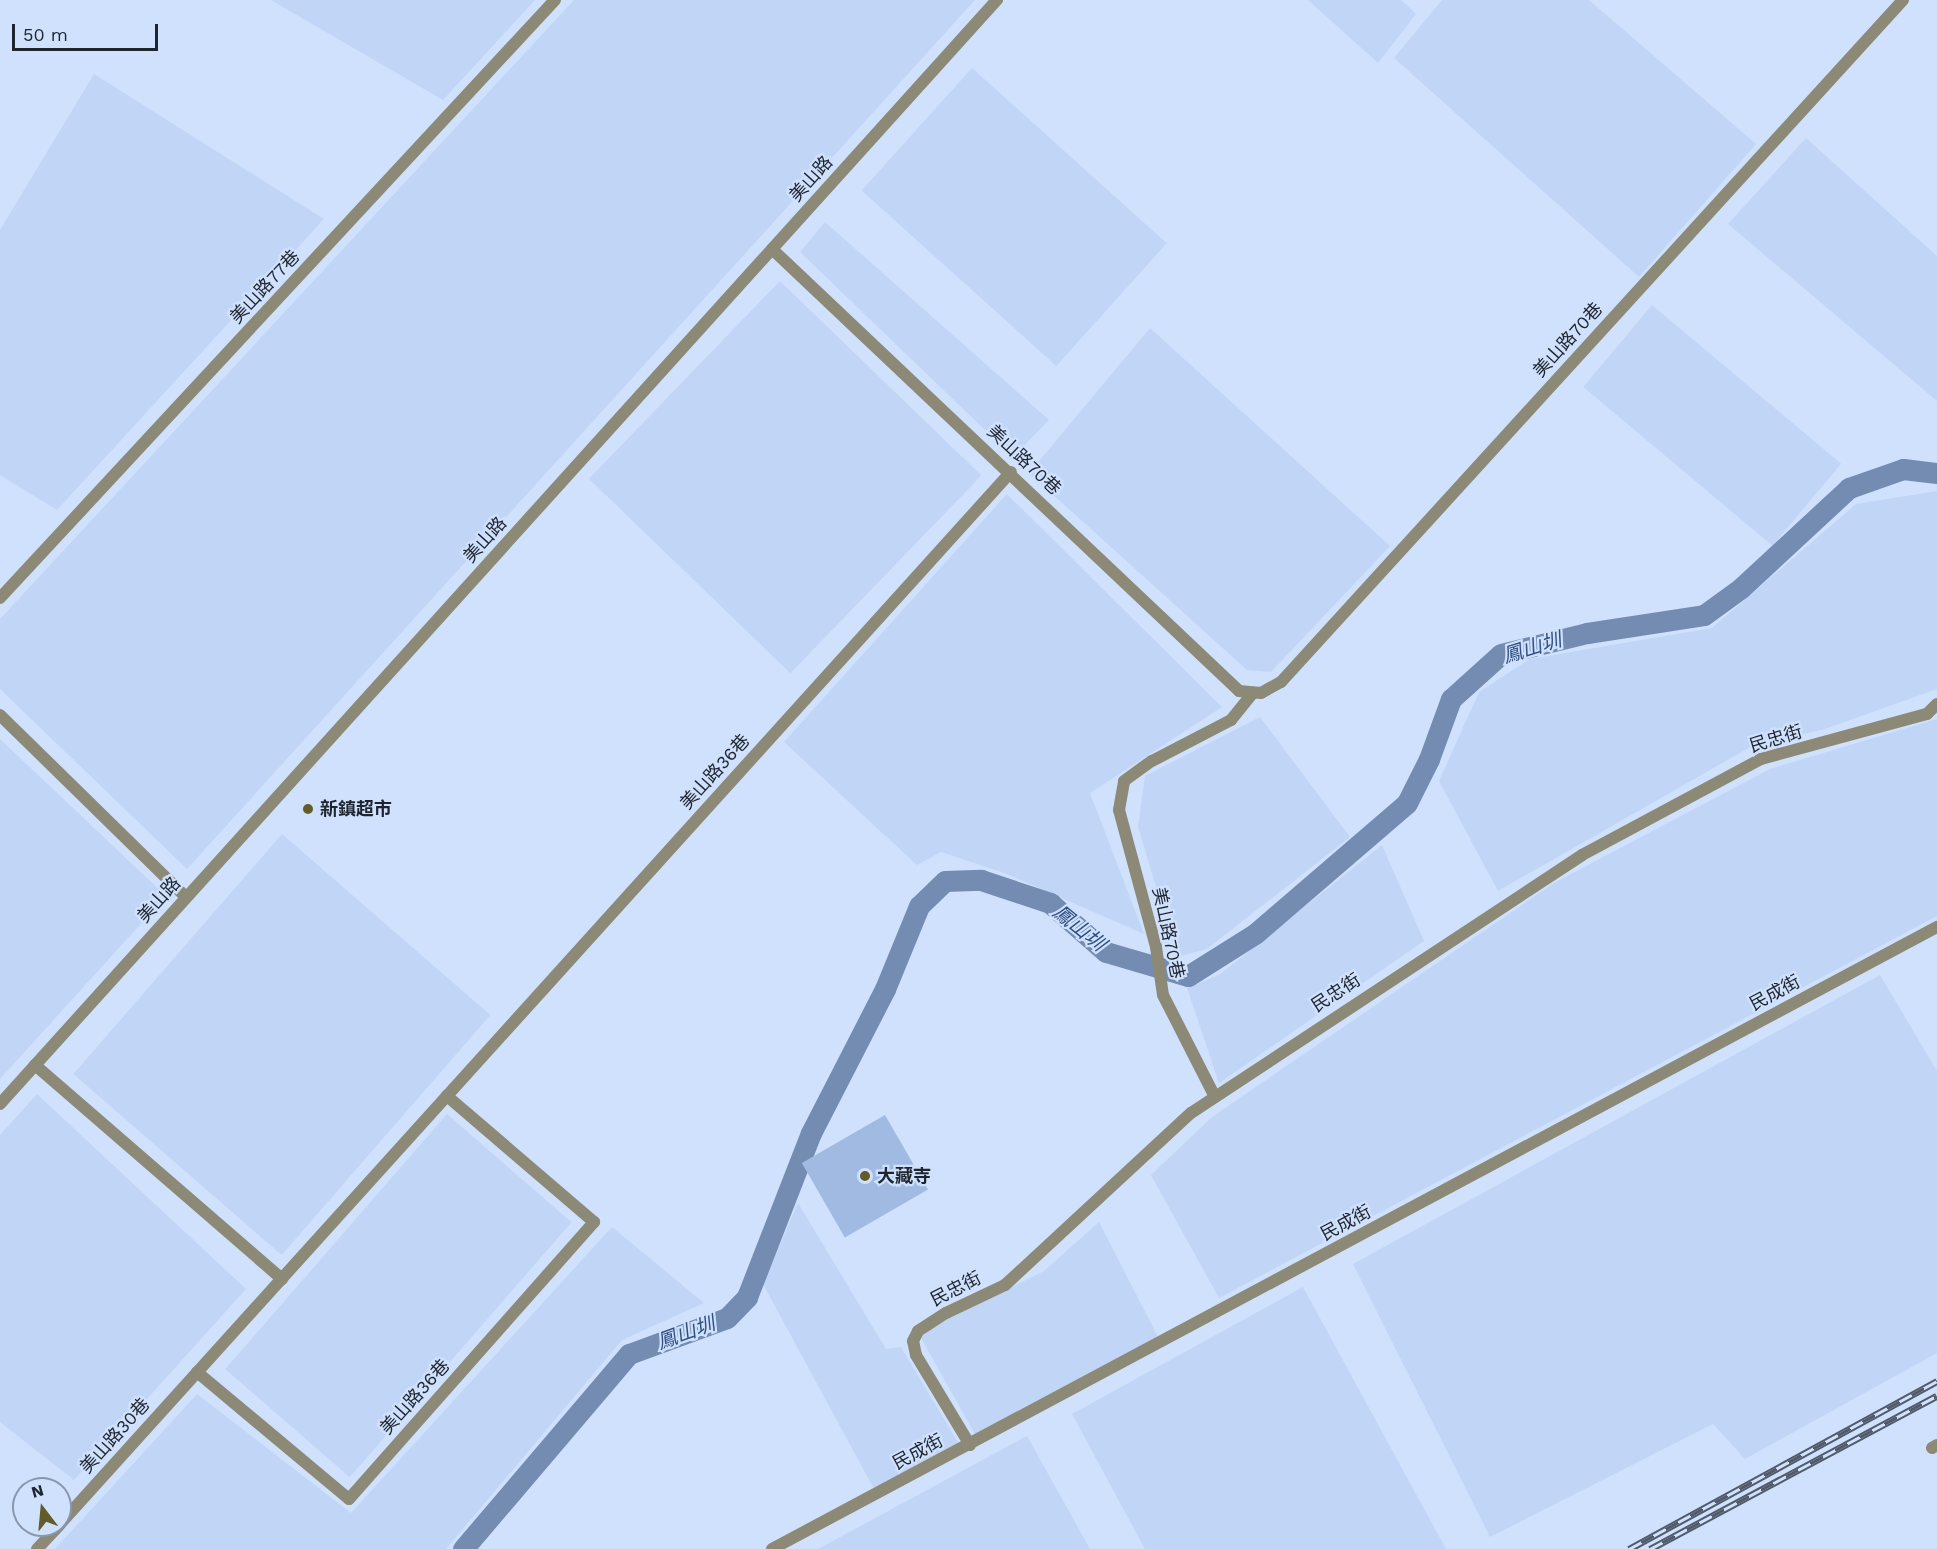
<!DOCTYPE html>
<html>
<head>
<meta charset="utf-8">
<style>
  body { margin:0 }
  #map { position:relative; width:1937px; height:1549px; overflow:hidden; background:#cfe1fd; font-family:"Work Sans","Noto Sans TC",sans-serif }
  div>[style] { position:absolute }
  .built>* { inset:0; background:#c1d5f7; transform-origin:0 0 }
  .canal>* { height:21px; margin:-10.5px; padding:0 10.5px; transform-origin:10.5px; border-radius:10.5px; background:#748cb2 }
  .building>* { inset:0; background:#a1bae2; transform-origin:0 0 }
  .minor>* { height:12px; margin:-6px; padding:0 6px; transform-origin:6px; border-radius:6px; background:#8c8a77 }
  .tertiary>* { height:12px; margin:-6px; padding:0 6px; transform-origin:6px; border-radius:6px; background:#8c8a77 }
  .rail>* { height:7px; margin-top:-3.5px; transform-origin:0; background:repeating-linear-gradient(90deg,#cfe1fd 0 14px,#515a69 0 28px); box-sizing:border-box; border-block:2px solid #515a69 }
  .dots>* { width:16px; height:16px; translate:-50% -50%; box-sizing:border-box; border:3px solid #cfe1fd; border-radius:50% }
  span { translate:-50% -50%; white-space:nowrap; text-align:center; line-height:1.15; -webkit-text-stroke:4.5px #cfe1fd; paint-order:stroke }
  .street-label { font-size:18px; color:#1f252f }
  .poi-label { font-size:18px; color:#1f252f; font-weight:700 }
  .left { translate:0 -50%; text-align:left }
  .water-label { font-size:20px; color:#305083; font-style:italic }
  .north { position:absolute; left:12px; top:1477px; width:60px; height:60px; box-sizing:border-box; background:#cfe1fd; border:2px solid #8996ab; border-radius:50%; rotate:344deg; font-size:16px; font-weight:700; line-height:24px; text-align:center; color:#1f252f }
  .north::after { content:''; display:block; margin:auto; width:21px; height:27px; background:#625c29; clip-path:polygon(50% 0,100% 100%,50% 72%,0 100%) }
  .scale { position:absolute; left:12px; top:24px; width:146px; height:27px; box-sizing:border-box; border:3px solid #1f252f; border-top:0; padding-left:8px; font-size:18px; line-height:21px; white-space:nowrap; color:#1f252f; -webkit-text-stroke:4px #cfe1fd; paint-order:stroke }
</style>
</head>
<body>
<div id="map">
  <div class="built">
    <i style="clip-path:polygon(271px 0,535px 0,443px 100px)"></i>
    <i style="clip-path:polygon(574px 0,975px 0,187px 869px,0 689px,0 619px)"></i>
    <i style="clip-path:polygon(1308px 0,1401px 0,1416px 14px,1378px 63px)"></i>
    <i style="clip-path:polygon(1442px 0,1589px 0,1756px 144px,1639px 277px,1394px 58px)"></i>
    <i style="left:972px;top:68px;width:262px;height:165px;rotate:42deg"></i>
    <i style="clip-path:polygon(94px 74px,324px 219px,57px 510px,0 475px,0 230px)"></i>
    <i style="clip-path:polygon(1806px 138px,1937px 256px,1937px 401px,1728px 224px)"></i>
    <i style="clip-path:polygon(825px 222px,1049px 420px,1013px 457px,800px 252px)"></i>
    <i style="left:780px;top:281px;width:280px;height:275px;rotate:44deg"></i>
    <i style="left:1652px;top:305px;width:247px;height:107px;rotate:40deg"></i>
    <i style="clip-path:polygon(1150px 328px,1390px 546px,1271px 672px,1247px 670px,1029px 473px)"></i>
    <i style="clip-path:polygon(1937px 491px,1937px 689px,1825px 729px,1752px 746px,1498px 891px,1439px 781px,1479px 692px,1530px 659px,1712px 628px,1856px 504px)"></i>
    <i style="clip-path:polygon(1007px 494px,1222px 707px,1090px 793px,1144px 934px,1007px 874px,941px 852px,917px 865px,784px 742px)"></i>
    <i style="clip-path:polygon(1260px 717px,1350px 837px,1207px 949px,1177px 957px,1138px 827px,1145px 776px)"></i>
    <i style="clip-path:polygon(1937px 719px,1937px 916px,1219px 1298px,1151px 1175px,1212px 1117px,1554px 883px,1770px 769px)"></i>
    <i style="clip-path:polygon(0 739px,166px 896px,0 1079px)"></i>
    <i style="left:282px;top:834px;width:276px;height:318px;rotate:41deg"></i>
    <i style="clip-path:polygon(1382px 845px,1424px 941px,1219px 1083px,1187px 988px,1219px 975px)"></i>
    <i style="clip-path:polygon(1880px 975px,1937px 1071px,1937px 1353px,1745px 1459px,1713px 1424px,1490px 1537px,1353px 1264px)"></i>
    <i style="clip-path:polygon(37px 1094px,246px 1289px,74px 1480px,0 1422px,0 1135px)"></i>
    <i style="left:447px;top:1114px;width:165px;height:338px;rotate:41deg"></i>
    <i style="clip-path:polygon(798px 1203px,886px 1349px,901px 1347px,959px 1444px,874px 1489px,763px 1284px)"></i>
    <i style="clip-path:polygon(1099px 1222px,1158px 1337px,975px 1434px,921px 1338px,930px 1328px,1044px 1271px)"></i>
    <i style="clip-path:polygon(612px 1227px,704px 1303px,622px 1340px,446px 1549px,55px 1549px,197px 1394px,351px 1513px)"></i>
    <i style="clip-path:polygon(1303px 1287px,1446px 1549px,1145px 1549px,1072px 1414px)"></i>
    <i style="clip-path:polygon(1027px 1436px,1090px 1549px,818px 1549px)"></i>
  </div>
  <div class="canal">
    <i style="left:463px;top:1549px;width:256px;rotate:-49.6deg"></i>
    <i style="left:629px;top:1354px;width:104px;rotate:-20.2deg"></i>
    <i style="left:727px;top:1318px;width:29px;rotate:-46deg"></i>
    <i style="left:747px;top:1297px;width:176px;rotate:-68.7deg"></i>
    <i style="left:811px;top:1133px;width:162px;rotate:-62.8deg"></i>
    <i style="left:885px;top:989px;width:90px;rotate:-67.7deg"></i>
    <i style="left:919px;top:906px;width:36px;rotate:-44deg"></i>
    <i style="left:945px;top:881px;width:36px;rotate:-2deg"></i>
    <i style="left:981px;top:880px;width:73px;rotate:18.4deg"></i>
    <i style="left:1050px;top:903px;width:74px;rotate:41.2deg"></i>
    <i style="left:1106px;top:952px;width:85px;rotate:16.3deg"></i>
    <i style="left:1188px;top:976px;width:80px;rotate:-32.3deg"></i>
    <i style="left:1256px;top:933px;width:199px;rotate:-40.7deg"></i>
    <i style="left:1407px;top:803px;width:49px;rotate:-63.4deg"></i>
    <i style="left:1429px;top:759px;width:64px;rotate:-69.9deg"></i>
    <i style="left:1451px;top:699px;width:67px;rotate:-42deg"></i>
    <i style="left:1501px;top:654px;width:89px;rotate:-13.7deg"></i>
    <i style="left:1587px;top:633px;width:118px;rotate:-8.7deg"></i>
    <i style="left:1704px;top:615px;width:46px;rotate:-36.1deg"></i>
    <i style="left:1741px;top:588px;width:147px;rotate:-42.8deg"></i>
    <i style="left:1849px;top:488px;width:57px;rotate:-19.4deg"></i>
    <i style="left:1903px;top:469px;width:34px;rotate:7deg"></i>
  </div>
  <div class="building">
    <i style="left:885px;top:1115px;width:86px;height:96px;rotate:60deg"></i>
  </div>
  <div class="minor">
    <i style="left:772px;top:249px;width:643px;rotate:43.42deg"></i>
    <i style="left:1239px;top:691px;width:22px;rotate:5deg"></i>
    <i style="left:1261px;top:693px;width:23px;rotate:-29deg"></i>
    <i style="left:1281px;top:682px;width:923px;rotate:-47.63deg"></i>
    <i style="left:0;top:598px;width:816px;rotate:-47.14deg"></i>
    <i style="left:0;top:715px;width:260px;rotate:44.4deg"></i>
    <i style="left:35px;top:1065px;width:327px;rotate:40.9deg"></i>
    <i style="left:1215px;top:1097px;width:114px;rotate:-117deg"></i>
    <i style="left:1163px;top:995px;width:49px;rotate:-98.3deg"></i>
    <i style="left:1156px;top:947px;width:142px;rotate:-105.1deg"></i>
    <i style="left:1119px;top:810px;width:29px;rotate:-80deg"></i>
    <i style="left:1124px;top:781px;width:34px;rotate:-36deg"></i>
    <i style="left:1152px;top:761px;width:89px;rotate:-27.4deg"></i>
    <i style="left:1231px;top:720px;width:35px;rotate:-51deg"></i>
    <i style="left:197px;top:1372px;width:198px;rotate:39.9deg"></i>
    <i style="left:349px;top:1499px;width:370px;rotate:-48.5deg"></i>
    <i style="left:594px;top:1222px;width:194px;rotate:-139.4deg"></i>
    <i style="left:970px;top:1445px;width:105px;rotate:-121deg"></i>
    <i style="left:916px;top:1355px;width:14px;rotate:-102deg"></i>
    <i style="left:913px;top:1341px;width:11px;rotate:-63deg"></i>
    <i style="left:918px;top:1331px;width:33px;rotate:-33deg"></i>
    <i style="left:946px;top:1313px;width:65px;rotate:-25.4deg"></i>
    <i style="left:1005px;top:1285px;width:253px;rotate:-42.8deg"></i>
    <i style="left:1191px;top:1113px;width:468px;rotate:-33.4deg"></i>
    <i style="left:1582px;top:855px;width:203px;rotate:-28.2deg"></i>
    <i style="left:1761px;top:759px;width:172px;rotate:-15.2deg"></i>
    <i style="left:1927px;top:714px;width:14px;rotate:-45deg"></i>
    <i style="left:1932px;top:1448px;width:6px;rotate:-31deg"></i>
    <i style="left:60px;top:1524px;width:1418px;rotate:-47.89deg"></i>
    <i style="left:37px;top:1549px;width:33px;rotate:-47deg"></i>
    <i style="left:772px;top:1549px;width:1321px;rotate:-28.1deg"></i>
  </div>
  <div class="tertiary">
    <i style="left:0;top:1104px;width:1488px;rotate:-47.92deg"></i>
  </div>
  <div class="rail">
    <i style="left:1629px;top:1549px;width:351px;rotate:-28.6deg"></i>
    <i style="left:1650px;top:1549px;width:325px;rotate:-28.1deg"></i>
  </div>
  <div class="dots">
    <i style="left:308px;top:809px;background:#625c29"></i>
    <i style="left:865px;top:1176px;background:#625c29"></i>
  </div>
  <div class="street-label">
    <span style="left:811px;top:179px;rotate:-48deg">美山路</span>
    <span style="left:265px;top:287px;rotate:-47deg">美山路77巷</span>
    <span style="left:1568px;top:340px;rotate:-48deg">美山路70巷</span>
    <span style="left:1024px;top:460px;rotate:43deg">美山路70巷</span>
    <span style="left:485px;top:540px;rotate:-48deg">美山路</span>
    <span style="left:1776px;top:739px;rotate:-17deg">民忠街</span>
    <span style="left:715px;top:772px;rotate:-48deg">美山路36巷</span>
    <span style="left:159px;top:900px;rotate:-48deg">美山路</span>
    <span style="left:1168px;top:933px;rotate:78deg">美山路70巷</span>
    <span style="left:1336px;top:993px;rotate:-33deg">民忠街</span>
    <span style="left:1775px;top:993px;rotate:-28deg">民成街</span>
    <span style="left:1346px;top:1223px;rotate:-28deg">民成街</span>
    <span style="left:956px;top:1289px;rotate:-27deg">民忠街</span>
    <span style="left:415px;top:1397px;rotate:-48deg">美山路36巷</span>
    <span style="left:115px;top:1436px;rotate:-48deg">美山路30巷</span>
    <span style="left:918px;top:1452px;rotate:-28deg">民成街</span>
  </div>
  <div class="poi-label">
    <span class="left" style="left:320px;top:809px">新鎮超市</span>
    <span class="left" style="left:877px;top:1176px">大藏寺</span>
  </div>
  <div class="water-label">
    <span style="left:1532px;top:648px;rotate:-17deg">鳳山圳</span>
    <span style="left:1079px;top:928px;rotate:39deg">鳳山圳</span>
    <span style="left:686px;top:1333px;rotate:-20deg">鳳山圳</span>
  </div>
  <div class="north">N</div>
  <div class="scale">50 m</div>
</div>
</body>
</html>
